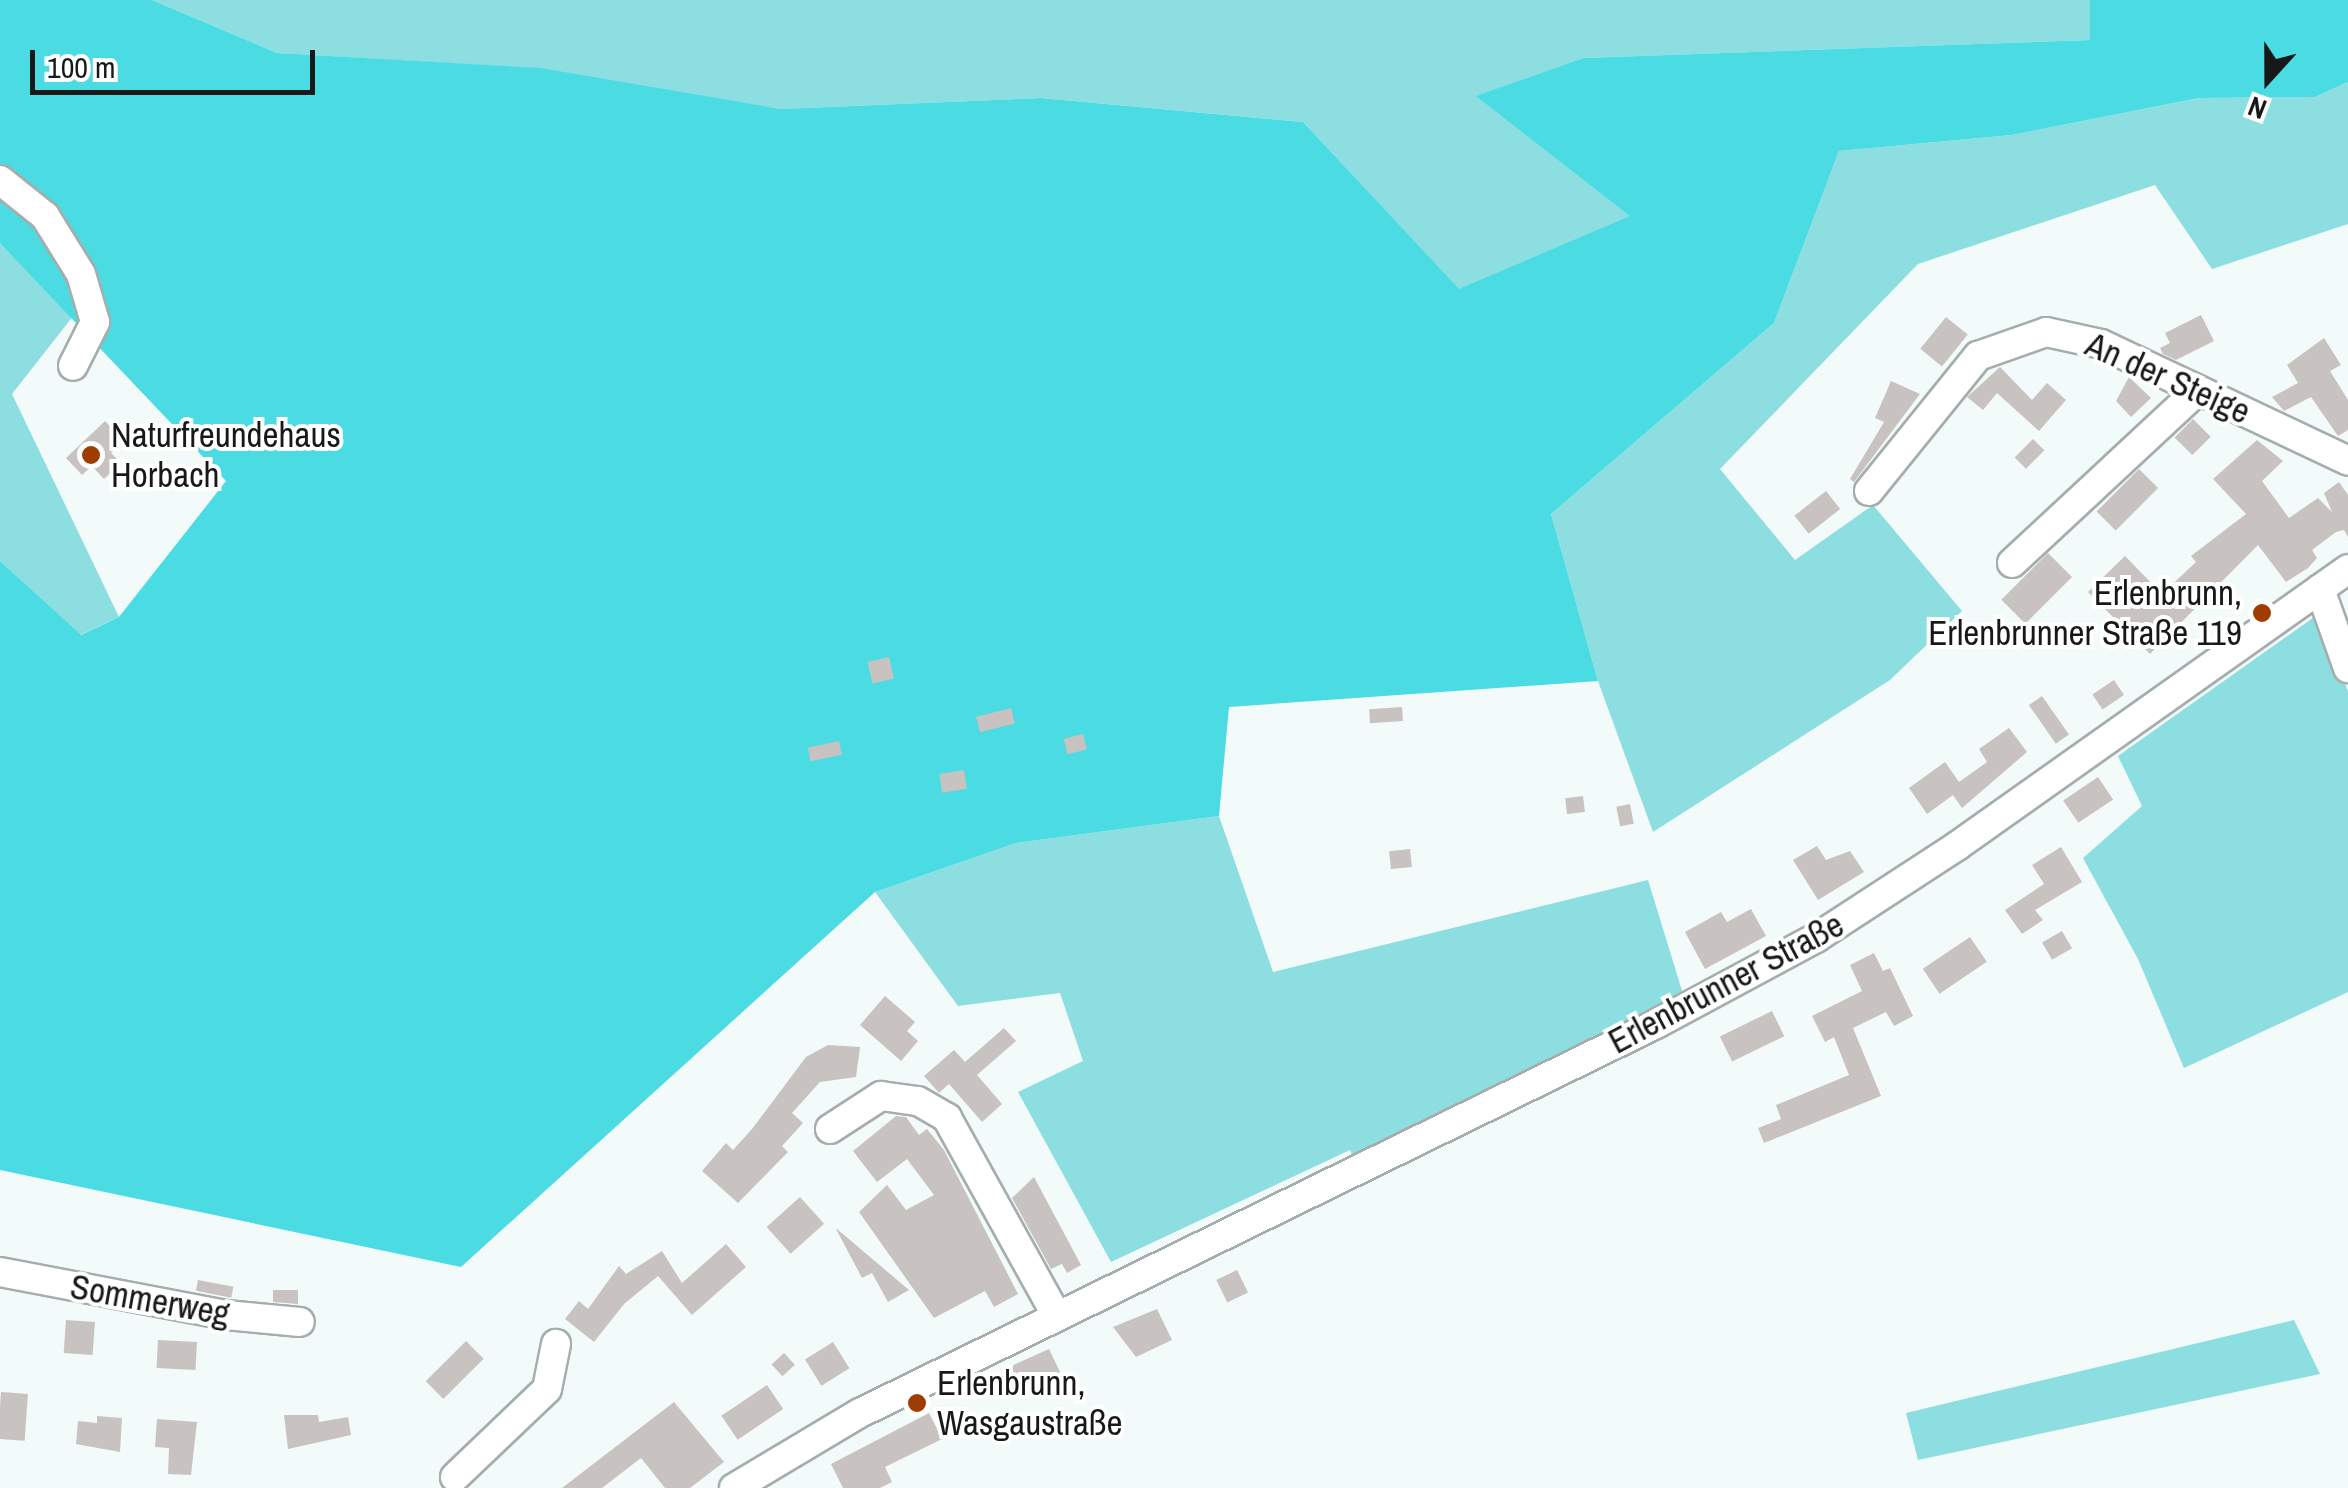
<!DOCTYPE html>
<html>
<head>
<meta charset="utf-8">
<style>
  body { margin:0 }
  #map { position:relative; width:2348px; height:1488px; overflow:hidden; background:#f3fafa; font-family:"Archivo Narrow",sans-serif }
  div>[style] { position:absolute }
  .green>* { inset:0; background:#8cdee1 }
  .forest>* { inset:0; background:#4adce2 }
  .building>* { inset:0; background:#c8c2c0; transform-origin:0 0 }
  .roads { filter:drop-shadow(2px 0 #a6adad) drop-shadow(-2px 0 #a6adad) drop-shadow(0 2px #a6adad) drop-shadow(0 -2px #a6adad) }
  .minor>* { height:28px; margin:-14px; padding:0 14px; transform-origin:14px; border-radius:14px; background:#fff }
  .dots>* { width:28px; height:28px; translate:-50% -50%; box-sizing:border-box; border:5px solid #fff; border-radius:50% }
  span { translate:-50% -50%; white-space:nowrap; text-align:center; line-height:1.15; -webkit-text-stroke:8px #fff; paint-order:stroke }
  .street-label { font-size:35px; color:#171919 }
  .poi-label { font-size:35px; color:#171919 }
  .left { translate:0 -50%; text-align:left }
  .right { translate:-100% -50%; text-align:right }
  .north { position:absolute; left:2218px; top:30px; width:100px; height:100px; -webkit-text-stroke:8px #fff; paint-order:stroke; rotate:201deg; font-size:28px; font-weight:700; line-height:40px; text-align:center; color:#171919 }
  .north::after { content:''; display:block; margin:auto; width:35px; height:45px; background:#171919; clip-path:polygon(50% 0,100% 100%,50% 72%,0 100%) }
  .scale { position:absolute; left:30px; top:50px; width:285px; height:45px; box-sizing:border-box; border:5px solid #171919; border-top:0; padding-left:12px; font-size:30px; line-height:35px; white-space:nowrap; color:#171919; -webkit-text-stroke:8px #fff; paint-order:stroke }
</style>
</head>
<body>
<div id="map">
  <div class="green">
    <i style="clip-path:polygon(152px 0,2090px 0,2090px 40px,1583px 58px,1477px 96px,1631px 216px,1459px 290px,1303px 122px,1041px 98px,781px 109px,529px 68px,277px 53px)"></i>
    <i style="clip-path:polygon(2348px 82px,2348px 224px,2212px 269px,2155px 185px,1918px 264px,1720px 469px,1795px 560px,1873px 505px,1962px 611px,1890px 680px,1653px 832px,1598px 681px,1551px 514px,1774px 323px,1839px 151px,2012px 135px,2199px 98px,2315px 97px)"></i>
    <i style="clip-path:polygon(0 243px,74px 315px,12px 394px,119px 617px,80px 635px,0 561px)"></i>
    <i style="clip-path:polygon(2317px 615px,2348px 691px,2348px 992px,2184px 1068px,2138px 959px,2083px 858px,2142px 806px,2118px 756px)"></i>
    <i style="clip-path:polygon(1219px 816px,1273px 972px,1648px 880px,1683px 994px,1354px 1159px,1350px 1150px,1111px 1262px,1018px 1092px,1083px 1061px,1060px 993px,958px 1006px,875px 892px,1016px 843px)"></i>
    <i style="clip-path:polygon(2294px 1320px,2320px 1374px,1918px 1460px,1906px 1413px)"></i>
  </div>
  <div class="forest">
    <i style="clip-path:polygon(0 0,152px 0,277px 53px,540px 68px,781px 109px,1041px 98px,1303px 122px,1459px 289px,1630px 216px,1476px 96px,1583px 58px,2090px 40px,2090px 0,2348px 0,2348px 82px,2315px 97px,2199px 98px,2012px 135px,1839px 151px,1774px 323px,1551px 514px,1598px 681px,1229px 707px,1219px 816px,1016px 843px,875px 892px,461px 1267px,0 1170px,0 561px,81px 635px,119px 617px,226px 481px,0 243px)"></i>
  </div>
  <div class="building">
    <i style="clip-path:polygon(2201px 315px,2214px 341px,2176px 360px,2163px 354px,2160px 348px,2170px 343px,2165px 333px)"></i>
    <i style="left:1946px;top:317px;width:28px;height:41px;rotate:39deg"></i>
    <i style="clip-path:polygon(2324px 338px,2341px 365px,2330px 371px,2348px 400px,2348px 430px,2338px 436px,2311px 397px,2284px 411px,2272px 397px,2298px 383px,2287px 365px)"></i>
    <i style="clip-path:polygon(2000px 367px,2032px 400px,2047px 383px,2066px 400px,2039px 431px,1997px 393px,1983px 410px,1967px 397px)"></i>
    <i style="clip-path:polygon(2129px 377px,2151px 398px,2131px 417px,2116px 401px)"></i>
    <i style="clip-path:polygon(1891px 381px,1920px 394px,1854px 482px,1850px 479px,1884px 422px,1875px 418px)"></i>
    <i style="left:2193px;top:419px;width:25px;height:26px;rotate:45deg"></i>
    <i style="clip-path:polygon(105px 421px,124px 441px,111px 453px,121px 463px,104px 479px,92px 466px,82px 475px,66px 458px)"></i>
    <i style="left:2033px;top:439px;width:16px;height:26px;rotate:45deg"></i>
    <i style="clip-path:polygon(2257px 440px,2283px 461px,2262px 481px,2289px 518px,2318px 498px,2332px 512px,2324px 493px,2339px 482px,2348px 495px,2348px 537px,2344px 530px,2336px 532px,2312px 550px,2317px 558px,2308px 568px,2286px 582px,2258px 545px,2150px 654px,2088px 592px,2125px 556px,2162px 594px,2196px 562px,2191px 556px,2246px 514px,2213px 479px)"></i>
    <i style="left:2139px;top:469px;width:27px;height:60px;rotate:45deg"></i>
    <i style="left:1826px;top:491px;width:23px;height:40px;rotate:52deg"></i>
    <i style="left:2048px;top:553px;width:34px;height:66px;rotate:45deg"></i>
    <i style="left:889px;top:657px;width:22px;height:22px;rotate:77deg"></i>
    <i style="left:2114px;top:680px;width:18px;height:26px;rotate:56deg"></i>
    <i style="left:2042px;top:696px;width:47px;height:16px;rotate:55deg"></i>
    <i style="left:1402px;top:707px;width:14px;height:33px;rotate:86deg"></i>
    <i style="left:1011px;top:708px;width:16px;height:36px;rotate:76deg"></i>
    <i style="clip-path:polygon(2009px 728px,2027px 752px,1962px 808px,1953px 795px,1927px 814px,1909px 788px,1945px 762px,1959px 782px,1987px 762px,1979px 749px)"></i>
    <i style="left:1083px;top:734px;width:16px;height:20px;rotate:76deg"></i>
    <i style="left:839px;top:741px;width:14px;height:32px;rotate:78deg"></i>
    <i style="left:964px;top:770px;width:19px;height:25px;rotate:81deg"></i>
    <i style="left:2098px;top:777px;width:27px;height:42px;rotate:56deg"></i>
    <i style="left:1583px;top:796px;width:16px;height:18px;rotate:83deg"></i>
    <i style="left:1630px;top:804px;width:20px;height:14px;rotate:79deg"></i>
    <i style="clip-path:polygon(1817px 846px,1826px 860px,1850px 851px,1864px 872px,1818px 900px,1793px 860px)"></i>
    <i style="clip-path:polygon(2061px 847px,2082px 882px,2035px 910px,2043px 920px,2022px 934px,2005px 910px,2044px 884px,2032px 865px)"></i>
    <i style="left:1410px;top:849px;width:18px;height:21px;rotate:84deg"></i>
    <i style="clip-path:polygon(1751px 909px,1766px 936px,1705px 969px,1685px 932px,1721px 912px,1727px 922px)"></i>
    <i style="left:2062px;top:931px;width:20px;height:23px;rotate:60deg"></i>
    <i style="left:1970px;top:937px;width:30px;height:57px;rotate:56deg"></i>
    <i style="clip-path:polygon(1874px 953px,1883px 971px,1890px 968px,1913px 1016px,1894px 1026px,1886px 1012px,1853px 1028px,1881px 1096px,1764px 1143px,1758px 1128px,1781px 1119px,1776px 1105px,1849px 1075px,1834px 1037px,1825px 1042px,1812px 1016px,1862px 991px,1850px 965px)"></i>
    <i style="clip-path:polygon(885px 996px,915px 1022px,907px 1031px,918px 1041px,901px 1061px,860px 1025px)"></i>
    <i style="left:1772px;top:1011px;width:28px;height:58px;rotate:64deg"></i>
    <i style="clip-path:polygon(1004px 1028px,1016px 1041px,977px 1075px,1002px 1104px,982px 1122px,949px 1084px,939px 1093px,924px 1076px,954px 1050px,965px 1062px)"></i>
    <i style="clip-path:polygon(828px 1045px,860px 1047px,856px 1077px,820px 1082px,792px 1113px,803px 1123px,782px 1146px,788px 1152px,738px 1203px,702px 1171px,726px 1143px,733px 1150px,752px 1129px,806px 1057px)"></i>
    <i style="clip-path:polygon(896px 1116px,906px 1117px,919px 1135px,927px 1129px,944px 1150px,1018px 1294px,994px 1307px,985px 1291px,934px 1318px,859px 1212px,887px 1185px,906px 1210px,934px 1195px,907px 1159px,877px 1182px,853px 1151px)"></i>
    <i style="clip-path:polygon(1034px 1177px,1081px 1265px,1067px 1273px,1062px 1264px,1051px 1269px,1012px 1198px)"></i>
    <i style="left:800px;top:1197px;width:36px;height:45px;rotate:48deg"></i>
    <i style="clip-path:polygon(836px 1229px,837px 1229px,909px 1290px,888px 1302px,872px 1273px,862px 1278px)"></i>
    <i style="clip-path:polygon(726px 1244px,746px 1267px,692px 1315px,658px 1276px,624px 1304px,594px 1342px,565px 1319px,579px 1301px,588px 1309px,619px 1266px,626px 1274px,662px 1251px,682px 1283px)"></i>
    <i style="left:1237px;top:1270px;width:25px;height:23px;rotate:64deg"></i>
    <i style="left:198px;top:1280px;width:36px;height:11px;rotate:11deg"></i>
    <i style="clip-path:polygon(273px 1290px,298px 1290px,298px 1304px,273px 1302px)"></i>
    <i style="clip-path:polygon(1157px 1309px,1172px 1340px,1136px 1357px,1113px 1327px)"></i>
    <i style="left:66px;top:1320px;width:29px;height:33px;rotate:4deg"></i>
    <i style="left:158px;top:1340px;width:39px;height:28px;rotate:3deg"></i>
    <i style="left:466px;top:1341px;width:25px;height:57px;rotate:45deg"></i>
    <i style="left:833px;top:1342px;width:31px;height:33px;rotate:58deg"></i>
    <i style="clip-path:polygon(1049px 1349px,1061px 1374px,1012px 1396px,1003px 1376px,1012px 1372px,1009px 1367px)"></i>
    <i style="left:784px;top:1353px;width:16px;height:17px;rotate:47deg"></i>
    <i style="left:767px;top:1385px;width:29px;height:55px;rotate:56deg"></i>
    <i style="left:1px;top:1392px;width:27px;height:47px;rotate:4deg"></i>
    <i style="clip-path:polygon(674px 1402px,724px 1462px,690px 1488px,665px 1488px,641px 1458px,602px 1488px,562px 1488px)"></i>
    <i style="clip-path:polygon(929px 1413px,942px 1439px,885px 1467px,892px 1482px,880px 1488px,843px 1488px,831px 1464px)"></i>
    <i style="clip-path:polygon(284px 1415px,318px 1415px,319px 1422px,348px 1417px,351px 1435px,288px 1449px)"></i>
    <i style="clip-path:polygon(97px 1416px,122px 1418px,120px 1452px,76px 1444px,78px 1421px,97px 1423px)"></i>
    <i style="clip-path:polygon(157px 1419px,197px 1422px,191px 1475px,168px 1474px,169px 1448px,155px 1447px)"></i>
  </div>
  <div class="roads">
    <div class="minor">
      <i style="left:0;top:180px;width:58px;rotate:38.7deg"></i>
      <i style="left:45px;top:216px;width:68px;rotate:58.2deg"></i>
      <i style="left:81px;top:274px;width:50px;rotate:73.7deg"></i>
      <i style="left:95px;top:322px;width:49px;rotate:116.6deg"></i>
      <i style="left:1869px;top:491px;width:174px;rotate:-51.1deg"></i>
      <i style="left:1978px;top:356px;width:72px;rotate:-19.4deg"></i>
      <i style="left:2046px;top:332px;width:56px;rotate:12.3deg"></i>
      <i style="left:2101px;top:344px;width:273px;rotate:25.3deg"></i>
      <i style="left:2012px;top:563px;width:254px;rotate:-42.9deg"></i>
      <i style="left:2320px;top:589px;width:84px;rotate:70.5deg"></i>
      <i style="left:830px;top:1129px;width:61px;rotate:-32.9deg"></i>
      <i style="left:881px;top:1096px;width:37px;rotate:8deg"></i>
      <i style="left:918px;top:1101px;width:34px;rotate:30deg"></i>
      <i style="left:947px;top:1118px;width:225px;rotate:61deg"></i>
      <i style="left:0;top:1272px;width:230px;rotate:10.8deg"></i>
      <i style="left:226px;top:1315px;width:74px;rotate:5.4deg"></i>
      <i style="left:455px;top:1477px;width:127px;rotate:-43.7deg"></i>
      <i style="left:547px;top:1389px;width:46px;rotate:-78.7deg"></i>
      <i style="left:734px;top:1488px;width:147px;rotate:-30.8deg"></i>
      <i style="left:860px;top:1413px;width:886px;rotate:-26.04deg"></i>
      <i style="left:1656px;top:1024px;width:182px;rotate:-28.3deg"></i>
      <i style="left:1816px;top:938px;width:168px;rotate:-33.1deg"></i>
      <i style="left:1957px;top:846px;width:479px;rotate:-35.3deg"></i>
    </div>
  </div>
  <div class="dots">
    <i style="left:91px;top:455px;background:#9f3c00"></i>
    <i style="left:2262px;top:613px;background:#9f3c00"></i>
    <i style="left:917px;top:1403px;background:#9f3c00"></i>
  </div>
  <div class="street-label">
    <span style="left:2168px;top:378px;rotate:24deg">An der Steige</span>
    <span style="left:1726px;top:983px;rotate:-28deg">Erlenbrunner Straße</span>
    <span style="left:150px;top:1300px;rotate:10deg">Sommerweg</span>
  </div>
  <div class="poi-label">
    <span class="left" style="left:111px;top:455px">Naturfreundehaus<br>Horbach</span>
    <span class="right" style="left:2242px;top:613px">Erlenbrunn,<br>Erlenbrunner Straße 119</span>
    <span class="left" style="left:937px;top:1403px">Erlenbrunn,<br>Wasgaustraße</span>
  </div>
  <div class="north">N</div>
  <div class="scale">100 m</div>
</div>
</body>
</html>
